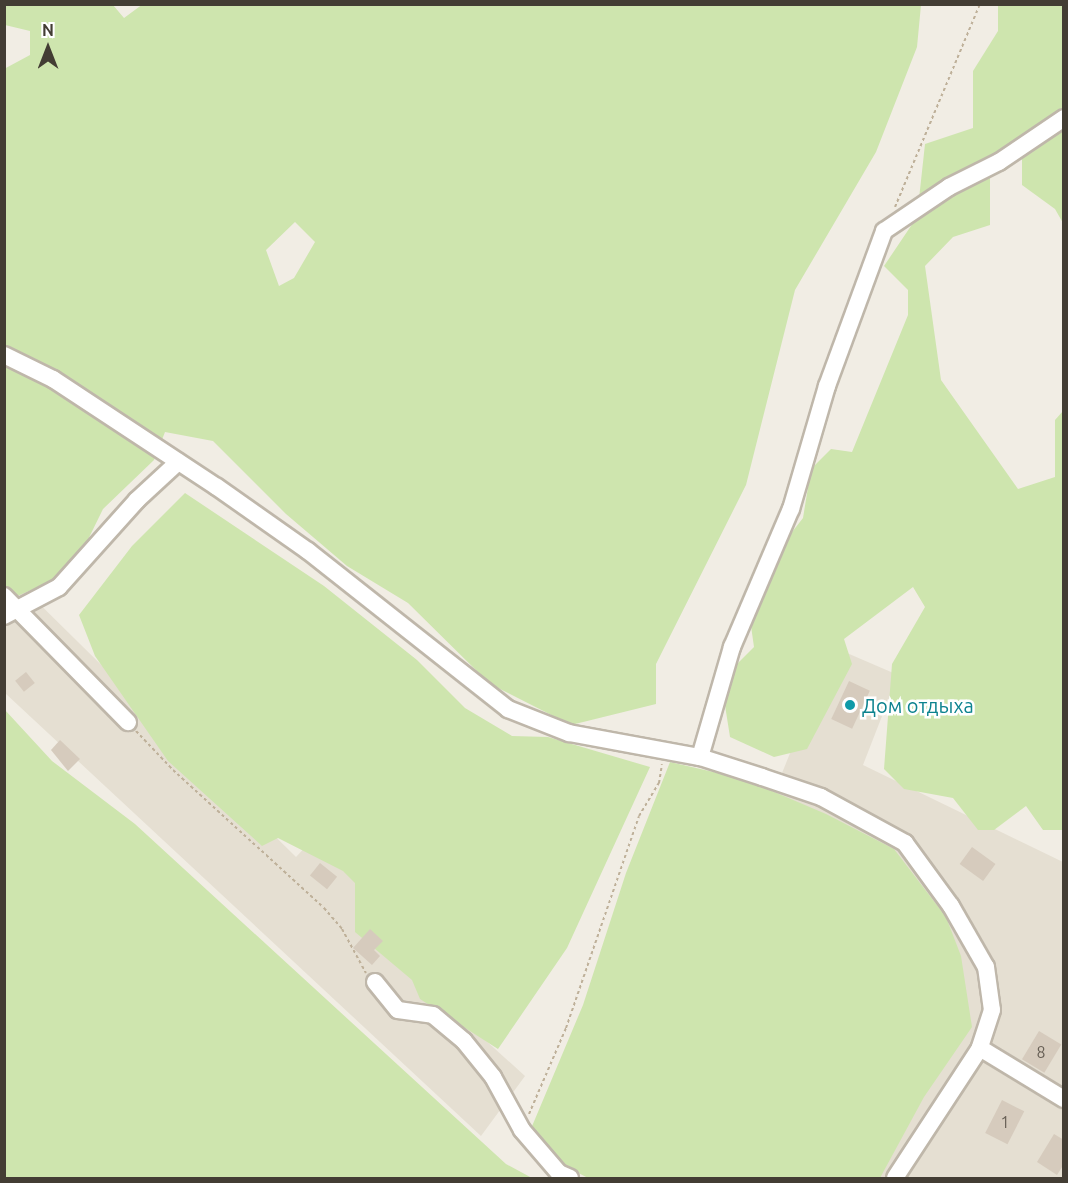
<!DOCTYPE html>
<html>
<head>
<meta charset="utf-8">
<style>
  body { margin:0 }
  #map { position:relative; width:1068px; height:1183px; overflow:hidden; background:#f1ede4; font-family:Ubuntu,sans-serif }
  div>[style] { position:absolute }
  .residential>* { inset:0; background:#e5dfd2 }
  .green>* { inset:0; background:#cee5ae }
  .building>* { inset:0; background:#d6cbbd; transform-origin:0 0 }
  .path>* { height:2px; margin-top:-1px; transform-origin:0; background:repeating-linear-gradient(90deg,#beb099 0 3px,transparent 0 6px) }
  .roads { filter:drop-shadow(2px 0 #bfb7aa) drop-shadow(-2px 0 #bfb7aa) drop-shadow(0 2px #bfb7aa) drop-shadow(0 -2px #bfb7aa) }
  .minor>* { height:16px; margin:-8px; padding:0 8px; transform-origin:8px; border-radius:8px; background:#fff }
  .dots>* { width:16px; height:16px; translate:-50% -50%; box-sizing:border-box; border:3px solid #fff; border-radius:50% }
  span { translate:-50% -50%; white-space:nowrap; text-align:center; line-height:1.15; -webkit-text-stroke:5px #fff; paint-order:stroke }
  .number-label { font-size:16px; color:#686056 }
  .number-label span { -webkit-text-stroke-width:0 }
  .culture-label { font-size:20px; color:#0d838f }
  .left { translate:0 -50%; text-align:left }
  .frame { position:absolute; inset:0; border:6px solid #433d34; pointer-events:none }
  .north { position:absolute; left:18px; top:18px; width:60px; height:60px; -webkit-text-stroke:4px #fff; paint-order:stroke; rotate:0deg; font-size:16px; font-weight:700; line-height:24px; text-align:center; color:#433d34 }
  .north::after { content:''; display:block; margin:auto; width:21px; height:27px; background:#433d34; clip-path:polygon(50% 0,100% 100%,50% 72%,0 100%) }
</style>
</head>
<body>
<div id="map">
  <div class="residential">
    <i style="clip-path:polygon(4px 569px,296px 857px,311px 841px,363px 879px,368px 934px,525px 1076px,481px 1136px,5px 693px)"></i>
    <i style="clip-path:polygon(833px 647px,898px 675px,863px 765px,1063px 862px,1063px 1178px,681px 1178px,746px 862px)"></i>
  </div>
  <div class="green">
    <i style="clip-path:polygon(evenodd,143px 4px,921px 5px,917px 47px,876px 152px,795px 290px,746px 485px,656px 664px,656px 704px,571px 725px,490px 684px,408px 603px,347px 566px,286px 514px,213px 441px,165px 432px,154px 460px,103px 509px,79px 558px,59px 578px,8px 600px,5px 597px,4px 69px,30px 55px,30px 31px,5px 25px,5px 5px,113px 5px,124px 18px,143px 4px,295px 222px,315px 242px,294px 278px,279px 286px,266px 250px,295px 222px)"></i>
    <i style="clip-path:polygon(998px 5px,1063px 5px,1063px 223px,1055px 209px,1022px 185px,1022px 153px,990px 160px,990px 225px,953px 237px,925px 266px,941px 380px,1018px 489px,1055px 477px,1055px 420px,1063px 411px,1063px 830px,1043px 830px,1026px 806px,994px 830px,978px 830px,953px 798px,904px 789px,884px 769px,892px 664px,925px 607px,913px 587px,844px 639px,852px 664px,807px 749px,774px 757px,730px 737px,721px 680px,754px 647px,746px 591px,803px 518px,811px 469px,831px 449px,852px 452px,908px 315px,908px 290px,884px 266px,917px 217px,925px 144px,973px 128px,973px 71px,998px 31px)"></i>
    <i style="clip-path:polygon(185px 493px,324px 586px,417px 660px,465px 708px,512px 736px,548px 737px,650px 767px,567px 948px,498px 1049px,420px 999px,412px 980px,355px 932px,355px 883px,343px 871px,278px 838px,262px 846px,168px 761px,95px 656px,79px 615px,132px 546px)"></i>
    <i style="clip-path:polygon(5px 710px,52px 761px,135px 824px,506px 1164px,532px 1178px,5px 1178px)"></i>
    <i style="clip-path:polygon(670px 762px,744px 779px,826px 814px,894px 849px,946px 917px,961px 956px,972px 1027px,924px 1097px,880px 1178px,588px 1178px,567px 1167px,530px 1131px,583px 1005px,626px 873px)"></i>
  </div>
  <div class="building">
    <i style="left:26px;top:672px;width:14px;height:14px;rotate:51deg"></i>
    <i style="left:849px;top:681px;width:23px;height:42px;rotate:25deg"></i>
    <i style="clip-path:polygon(60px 740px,80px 759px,68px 771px,51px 750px)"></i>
    <i style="left:972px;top:847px;width:29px;height:21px;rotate:36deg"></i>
    <i style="left:320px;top:863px;width:22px;height:16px;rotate:39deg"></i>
    <i style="clip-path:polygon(370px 929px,383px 941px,374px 950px,380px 956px,372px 965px,353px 948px)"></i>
    <i style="left:1039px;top:1031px;width:26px;height:33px;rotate:31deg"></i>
    <i style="left:1002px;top:1100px;width:25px;height:37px;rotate:27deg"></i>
    <i style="clip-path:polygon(1054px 1134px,1064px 1140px,1064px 1164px,1057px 1175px,1037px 1162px)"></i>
  </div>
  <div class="path">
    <i style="left:895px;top:207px;width:220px;rotate:-67.3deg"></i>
    <i style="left:136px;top:731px;width:54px;rotate:46.5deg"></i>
    <i style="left:173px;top:770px;width:205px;rotate:42.4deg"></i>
    <i style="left:324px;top:908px;width:28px;rotate:49deg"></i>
    <i style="left:342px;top:929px;width:50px;rotate:61.4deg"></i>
    <i style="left:529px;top:1114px;width:94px;rotate:-66.7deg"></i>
    <i style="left:566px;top:1028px;width:224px;rotate:-71deg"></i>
    <i style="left:639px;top:816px;width:39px;rotate:-59deg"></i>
    <i style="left:659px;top:783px;width:19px;rotate:-81deg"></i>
  </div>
  <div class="roads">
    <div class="minor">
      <i style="left:4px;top:355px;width:55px;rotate:26.1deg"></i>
      <i style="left:53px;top:379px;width:196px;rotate:33.4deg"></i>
      <i style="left:217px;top:487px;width:111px;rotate:35.1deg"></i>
      <i style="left:308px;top:551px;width:255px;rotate:38.3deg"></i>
      <i style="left:508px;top:709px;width:66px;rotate:21.5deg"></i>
      <i style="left:569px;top:733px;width:133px;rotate:10.4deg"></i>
      <i style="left:700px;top:757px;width:65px;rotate:17.9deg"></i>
      <i style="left:762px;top:777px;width:62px;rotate:18.7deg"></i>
      <i style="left:821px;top:797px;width:96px;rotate:28.7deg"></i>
      <i style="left:905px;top:843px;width:78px;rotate:53.9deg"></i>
      <i style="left:951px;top:906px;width:70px;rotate:60.2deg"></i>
      <i style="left:986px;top:967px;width:43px;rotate:82.1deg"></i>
      <i style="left:992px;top:1010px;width:40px;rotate:108deg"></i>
      <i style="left:980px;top:1048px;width:155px;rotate:123.2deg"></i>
      <i style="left:4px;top:596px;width:177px;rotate:45.5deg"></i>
      <i style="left:4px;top:616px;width:62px;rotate:-27.8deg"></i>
      <i style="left:59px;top:587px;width:117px;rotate:-48.1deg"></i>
      <i style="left:137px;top:500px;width:56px;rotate:-42.8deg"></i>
      <i style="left:700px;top:757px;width:115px;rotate:-73.8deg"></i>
      <i style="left:732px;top:647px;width:150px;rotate:-66.9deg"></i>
      <i style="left:791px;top:509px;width:128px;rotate:-73.7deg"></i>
      <i style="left:827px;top:386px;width:165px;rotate:-69.8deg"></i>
      <i style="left:884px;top:231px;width:78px;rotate:-34.1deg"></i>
      <i style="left:949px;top:187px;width:56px;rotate:-26.6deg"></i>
      <i style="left:999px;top:162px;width:78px;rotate:-34.1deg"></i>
      <i style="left:375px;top:982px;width:36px;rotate:51deg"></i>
      <i style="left:398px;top:1010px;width:35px;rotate:8deg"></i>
      <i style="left:433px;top:1015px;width:40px;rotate:40deg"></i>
      <i style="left:464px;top:1041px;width:46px;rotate:51.1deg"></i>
      <i style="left:493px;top:1077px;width:60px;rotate:61.3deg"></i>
      <i style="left:522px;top:1130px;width:57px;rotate:49.3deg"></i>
      <i style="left:559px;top:1173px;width:12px;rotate:24deg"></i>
      <i style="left:980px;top:1048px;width:98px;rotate:31.3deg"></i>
    </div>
  </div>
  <div class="dots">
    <i style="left:850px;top:705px;background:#0f9aa8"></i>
  </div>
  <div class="number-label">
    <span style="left:1041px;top:1052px">8</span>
    <span style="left:1005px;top:1122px">1</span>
  </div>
  <div class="culture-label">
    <span class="left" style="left:862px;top:705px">Дом отдыха</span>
  </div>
  <div class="frame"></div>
  <div class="north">N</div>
</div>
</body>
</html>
